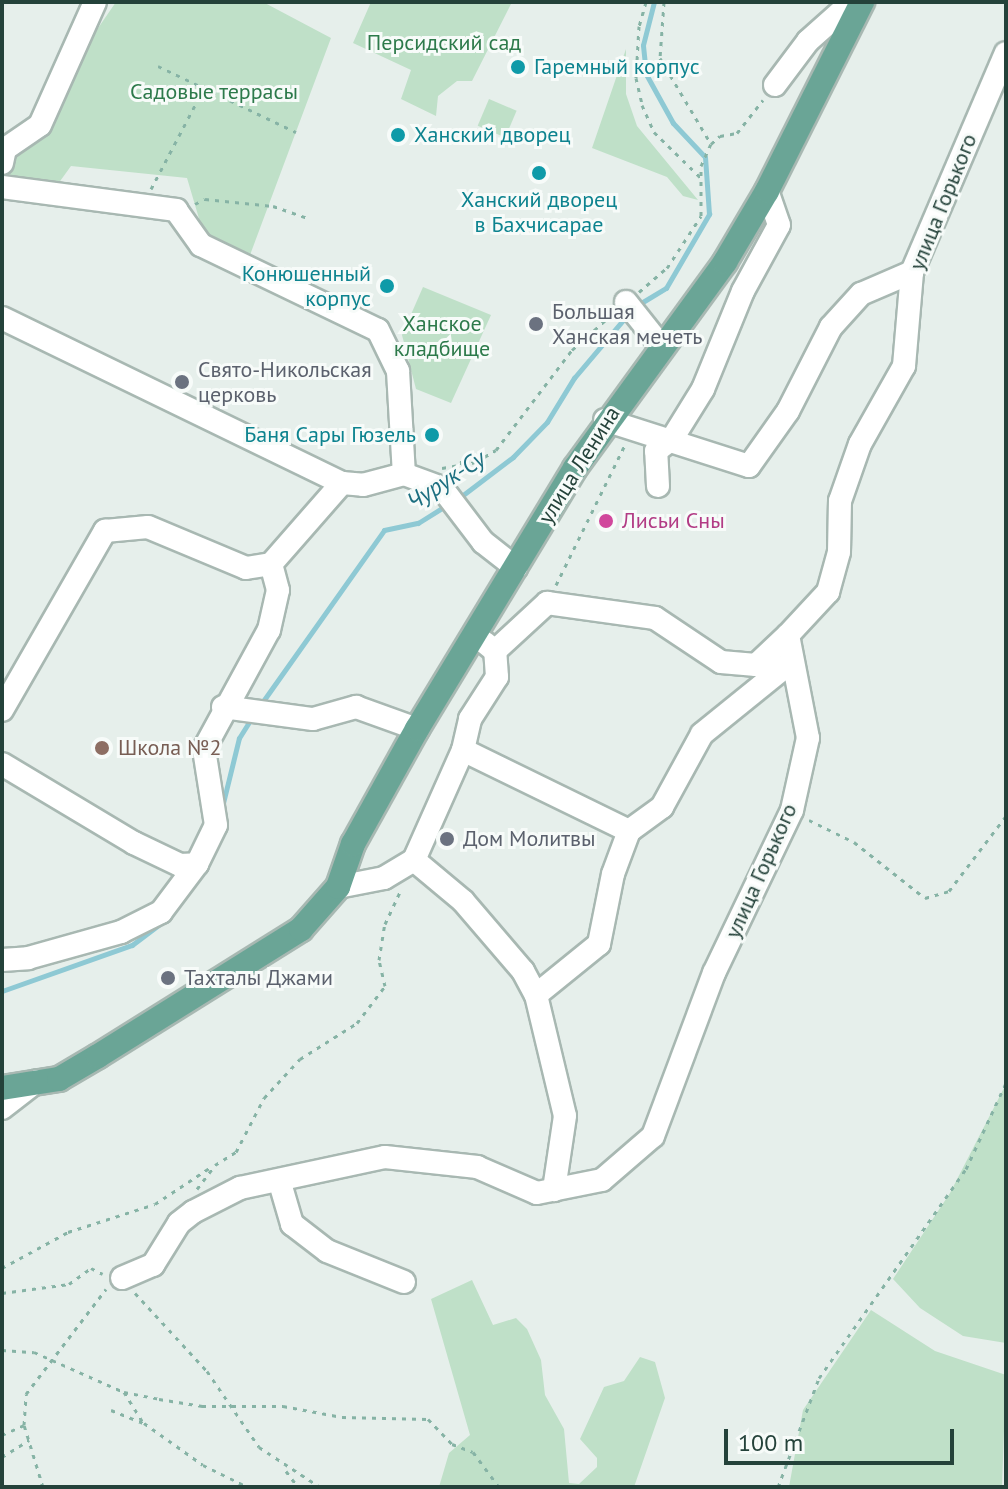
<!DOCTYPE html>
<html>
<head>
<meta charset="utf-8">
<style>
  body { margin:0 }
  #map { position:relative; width:1008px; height:1489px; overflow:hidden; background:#e6efeb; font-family:"PT Sans",sans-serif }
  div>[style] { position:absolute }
  .green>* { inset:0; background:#bfe0c8; transform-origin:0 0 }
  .stream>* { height:5px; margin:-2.5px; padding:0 2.5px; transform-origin:2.5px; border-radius:2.5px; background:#8ec9d4 }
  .path>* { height:3px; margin-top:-1.5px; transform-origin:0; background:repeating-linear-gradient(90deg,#86b3a5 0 4px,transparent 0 10px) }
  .roads { filter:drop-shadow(2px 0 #a8b8b2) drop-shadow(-2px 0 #a8b8b2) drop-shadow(0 2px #a8b8b2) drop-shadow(0 -2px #a8b8b2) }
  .minor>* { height:22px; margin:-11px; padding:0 11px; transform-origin:11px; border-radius:11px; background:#fff }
  .major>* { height:24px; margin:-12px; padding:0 12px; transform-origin:12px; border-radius:12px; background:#6aa596 }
  .dots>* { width:22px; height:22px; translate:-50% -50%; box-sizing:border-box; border:4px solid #f7fbf9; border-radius:50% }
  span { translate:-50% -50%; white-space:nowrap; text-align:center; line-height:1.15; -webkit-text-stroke:6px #f7fbf9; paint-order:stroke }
  .park-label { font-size:22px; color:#2d7a4b }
  .culture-label { font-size:22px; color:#0d838f }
  .left { translate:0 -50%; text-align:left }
  .right { translate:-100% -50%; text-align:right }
  .street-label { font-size:22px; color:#24423a }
  .worship-label { font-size:22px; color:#5b616d }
  .hotel-label { font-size:22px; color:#b23c85 }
  .education-label { font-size:22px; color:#785e54 }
  .water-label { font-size:24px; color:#1c6f80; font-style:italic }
  .frame { position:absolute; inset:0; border:4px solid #24423a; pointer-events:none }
  .scale { position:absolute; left:724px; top:1429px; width:230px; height:36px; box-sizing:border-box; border:4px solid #24423a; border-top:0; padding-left:10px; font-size:24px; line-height:28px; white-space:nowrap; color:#24423a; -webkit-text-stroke:6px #f7fbf9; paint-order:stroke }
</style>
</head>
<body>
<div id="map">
  <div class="green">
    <i style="clip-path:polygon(116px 2px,263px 2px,331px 38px,250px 255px,203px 232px,187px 178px,71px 166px,58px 184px,18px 182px,8px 173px,18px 148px,57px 118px,96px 31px)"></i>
    <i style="clip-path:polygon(371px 2px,512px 2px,472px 81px,457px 81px,438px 96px,436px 116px,401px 99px,411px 70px,353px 43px)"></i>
    <i style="clip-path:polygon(626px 49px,626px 94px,637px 126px,698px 200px,683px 196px,667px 177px,592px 148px)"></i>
    <i style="left:489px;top:99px;width:30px;height:29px;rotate:23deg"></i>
    <i style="clip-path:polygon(423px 287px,491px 315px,451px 403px,416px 389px,402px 335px)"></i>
    <i style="clip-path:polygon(1006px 1084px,1006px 1343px,963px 1336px,920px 1308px,893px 1279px,950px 1193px)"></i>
    <i style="clip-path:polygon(472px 1280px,493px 1325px,516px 1318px,527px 1329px,541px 1360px,545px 1395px,564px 1429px,569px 1483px,579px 1484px,597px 1467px,597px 1458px,580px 1439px,604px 1387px,624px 1381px,640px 1357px,655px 1362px,665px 1398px,634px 1487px,439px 1487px,449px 1453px,470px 1435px,431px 1299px)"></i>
    <i style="clip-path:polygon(871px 1310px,935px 1351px,1006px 1375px,1002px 1487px,789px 1487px,803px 1410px)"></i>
  </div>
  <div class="stream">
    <i style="left:636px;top:306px;width:35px;rotate:-31deg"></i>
    <i style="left:666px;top:288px;width:86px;rotate:-59.8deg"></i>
    <i style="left:709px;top:214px;width:57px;rotate:-94deg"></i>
    <i style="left:705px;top:157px;width:47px;rotate:-133.3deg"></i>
    <i style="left:673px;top:123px;width:56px;rotate:-118.9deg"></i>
    <i style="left:646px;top:74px;width:29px;rotate:-96deg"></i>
    <i style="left:643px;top:45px;width:44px;rotate:-75.7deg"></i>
    <i style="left:459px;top:498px;width:68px;rotate:-37.2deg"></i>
    <i style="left:513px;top:457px;width:49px;rotate:-45.8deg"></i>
    <i style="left:547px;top:422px;width:52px;rotate:-58.5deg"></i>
    <i style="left:574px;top:378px;width:85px;rotate:-49.8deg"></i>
    <i style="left:261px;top:704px;width:213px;rotate:-54.7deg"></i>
    <i style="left:384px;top:530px;width:35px;rotate:-12deg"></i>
    <i style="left:418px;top:523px;width:34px;rotate:-32deg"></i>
    <i style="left:223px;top:803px;width:67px;rotate:-76.2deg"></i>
    <i style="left:239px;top:738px;width:26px;rotate:-58deg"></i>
    <i style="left:2px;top:991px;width:138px;rotate:-19.5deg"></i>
    <i style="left:132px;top:945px;width:36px;rotate:-37deg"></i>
  </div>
  <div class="path">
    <i style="left:646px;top:2px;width:25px;rotate:106deg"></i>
    <i style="left:639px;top:26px;width:52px;rotate:93.3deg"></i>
    <i style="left:636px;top:78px;width:28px;rotate:77deg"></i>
    <i style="left:642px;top:105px;width:30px;rotate:66deg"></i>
    <i style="left:654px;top:132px;width:66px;rotate:44.4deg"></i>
    <i style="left:664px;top:2px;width:56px;rotate:94.1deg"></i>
    <i style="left:660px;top:58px;width:100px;rotate:59.3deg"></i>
    <i style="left:158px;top:66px;width:153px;rotate:25.6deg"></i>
    <i style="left:151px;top:189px;width:112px;rotate:-62.3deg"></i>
    <i style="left:195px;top:204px;width:11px;rotate:-27deg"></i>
    <i style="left:205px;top:199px;width:68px;rotate:5.9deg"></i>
    <i style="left:273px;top:206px;width:37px;rotate:19deg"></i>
    <i style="left:639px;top:292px;width:37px;rotate:-41deg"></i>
    <i style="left:667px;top:268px;width:62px;rotate:-56.8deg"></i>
    <i style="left:701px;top:216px;width:50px;rotate:-90deg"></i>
    <i style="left:701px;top:166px;width:24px;rotate:-66deg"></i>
    <i style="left:711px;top:144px;width:12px;rotate:-42deg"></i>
    <i style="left:720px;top:136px;width:17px;rotate:-10deg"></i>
    <i style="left:737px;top:133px;width:42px;rotate:-51.8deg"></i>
    <i style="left:461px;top:465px;width:9px;rotate:-84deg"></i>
    <i style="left:442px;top:468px;width:35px;rotate:-10deg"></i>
    <i style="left:476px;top:462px;width:23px;rotate:-31deg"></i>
    <i style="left:496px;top:450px;width:126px;rotate:-52.8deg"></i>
    <i style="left:572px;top:350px;width:52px;rotate:-41.9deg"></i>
    <i style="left:556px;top:585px;width:156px;rotate:-63.8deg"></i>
    <i style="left:809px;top:820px;width:50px;rotate:26.1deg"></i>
    <i style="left:854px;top:842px;width:90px;rotate:38.3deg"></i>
    <i style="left:925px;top:898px;width:25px;rotate:-16deg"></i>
    <i style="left:949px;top:891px;width:94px;rotate:-52.8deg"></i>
    <i style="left:197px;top:1189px;width:30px;rotate:-53deg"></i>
    <i style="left:215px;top:1165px;width:25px;rotate:-32deg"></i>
    <i style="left:236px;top:1152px;width:61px;rotate:-62.6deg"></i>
    <i style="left:264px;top:1098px;width:53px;rotate:-47.3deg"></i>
    <i style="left:300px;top:1059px;width:67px;rotate:-32.3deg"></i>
    <i style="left:357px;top:1023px;width:46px;rotate:-52.9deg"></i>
    <i style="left:385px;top:986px;width:27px;rotate:-103deg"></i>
    <i style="left:379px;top:960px;width:36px;rotate:-81deg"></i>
    <i style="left:385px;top:924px;width:38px;rotate:-65deg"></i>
    <i style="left:2px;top:1268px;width:75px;rotate:-28.6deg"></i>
    <i style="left:68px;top:1232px;width:91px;rotate:-17.8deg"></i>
    <i style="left:155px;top:1204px;width:67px;rotate:-33.5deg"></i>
    <i style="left:2px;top:1293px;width:68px;rotate:-7.7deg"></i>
    <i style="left:69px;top:1284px;width:27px;rotate:-36deg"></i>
    <i style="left:91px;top:1268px;width:13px;rotate:27deg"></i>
    <i style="left:135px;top:1293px;width:106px;rotate:47.3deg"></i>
    <i style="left:207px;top:1371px;width:92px;rotate:55.6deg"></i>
    <i style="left:259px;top:1447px;width:73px;rotate:33.3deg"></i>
    <i style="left:2px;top:1350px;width:32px;rotate:4deg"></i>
    <i style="left:34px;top:1352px;width:98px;rotate:24deg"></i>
    <i style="left:124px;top:1392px;width:36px;rotate:11deg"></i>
    <i style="left:159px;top:1399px;width:44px;rotate:9.2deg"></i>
    <i style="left:202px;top:1406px;width:81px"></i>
    <i style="left:283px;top:1406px;width:60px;rotate:10.6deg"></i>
    <i style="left:342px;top:1417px;width:86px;rotate:1.3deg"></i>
    <i style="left:428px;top:1419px;width:35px;rotate:46deg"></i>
    <i style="left:452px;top:1444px;width:22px;rotate:21deg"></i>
    <i style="left:473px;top:1452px;width:44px;rotate:53.4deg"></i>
    <i style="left:124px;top:1392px;width:36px;rotate:58deg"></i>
    <i style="left:111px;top:1410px;width:35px;rotate:22deg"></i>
    <i style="left:144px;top:1423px;width:72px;rotate:35.4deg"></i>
    <i style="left:203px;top:1465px;width:50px;rotate:26.1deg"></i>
    <i style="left:2px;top:1435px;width:24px;rotate:-24deg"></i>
    <i style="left:2px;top:1457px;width:32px;rotate:-32deg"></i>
    <i style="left:286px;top:1471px;width:20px;rotate:53deg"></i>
    <i style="left:43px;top:1487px;width:65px;rotate:-107deg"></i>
    <i style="left:24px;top:1425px;width:31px;rotate:-86deg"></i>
    <i style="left:26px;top:1394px;width:132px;rotate:-52.7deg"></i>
    <i style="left:778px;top:1487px;width:116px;rotate:-69.4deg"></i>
    <i style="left:819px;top:1378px;width:256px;rotate:-54.9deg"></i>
    <i style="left:966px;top:1169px;width:95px;rotate:-65.1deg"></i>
  </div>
  <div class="roads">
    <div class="minor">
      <i style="left:775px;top:85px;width:55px;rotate:-53.1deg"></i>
      <i style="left:808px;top:41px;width:59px;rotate:-41.6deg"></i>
      <i style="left:2px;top:163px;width:14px;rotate:-78deg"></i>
      <i style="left:5px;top:149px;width:42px;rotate:-34.4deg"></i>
      <i style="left:40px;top:125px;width:135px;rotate:-65.9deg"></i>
      <i style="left:2px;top:187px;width:176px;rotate:7.5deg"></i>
      <i style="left:176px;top:210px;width:43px;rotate:54.5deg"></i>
      <i style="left:201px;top:245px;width:196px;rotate:25.7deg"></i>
      <i style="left:378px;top:330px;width:46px;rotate:64deg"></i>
      <i style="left:398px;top:371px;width:103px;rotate:86.7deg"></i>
      <i style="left:626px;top:302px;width:56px;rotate:51.5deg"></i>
      <i style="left:2px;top:318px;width:378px;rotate:25.9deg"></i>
      <i style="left:605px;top:420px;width:151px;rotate:17.7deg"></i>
      <i style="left:749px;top:466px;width:67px;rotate:-54.7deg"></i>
      <i style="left:788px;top:411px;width:94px;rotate:-62.9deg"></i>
      <i style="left:831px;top:327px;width:45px;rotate:-47.7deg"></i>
      <i style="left:861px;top:294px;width:56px;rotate:-23.3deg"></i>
      <i style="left:404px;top:474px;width:40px;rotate:20.2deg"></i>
      <i style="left:442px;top:488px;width:68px;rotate:52.8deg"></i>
      <i style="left:483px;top:542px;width:42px;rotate:38.2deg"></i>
      <i style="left:658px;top:486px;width:35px;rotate:-93deg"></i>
      <i style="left:656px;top:451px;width:20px;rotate:-37deg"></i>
      <i style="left:672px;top:439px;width:59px;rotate:-58.2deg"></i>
      <i style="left:703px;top:389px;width:106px;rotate:-67.8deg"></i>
      <i style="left:743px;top:291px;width:75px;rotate:-61.4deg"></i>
      <i style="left:779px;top:225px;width:36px;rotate:-109deg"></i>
      <i style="left:495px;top:651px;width:71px;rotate:-42.7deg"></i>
      <i style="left:547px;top:603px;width:109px;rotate:7.9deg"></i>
      <i style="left:655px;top:618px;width:79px;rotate:33.7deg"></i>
      <i style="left:721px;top:662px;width:35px;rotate:5deg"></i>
      <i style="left:756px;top:665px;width:44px;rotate:-43.2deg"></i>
      <i style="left:223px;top:707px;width:91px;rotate:7.6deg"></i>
      <i style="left:313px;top:719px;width:45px;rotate:-15.6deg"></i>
      <i style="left:356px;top:707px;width:65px;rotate:19.8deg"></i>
      <i style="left:2px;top:710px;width:207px;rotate:-60.1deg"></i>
      <i style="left:105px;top:531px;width:43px;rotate:-5.3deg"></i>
      <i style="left:148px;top:527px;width:106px;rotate:22.7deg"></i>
      <i style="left:246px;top:568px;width:25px;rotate:-9deg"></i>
      <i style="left:271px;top:564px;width:108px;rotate:-48.8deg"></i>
      <i style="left:342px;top:483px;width:21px;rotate:5deg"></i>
      <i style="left:363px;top:485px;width:42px;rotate:-15deg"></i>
      <i style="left:463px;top:750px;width:185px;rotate:26deg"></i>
      <i style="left:2px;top:764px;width:154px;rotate:30.9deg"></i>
      <i style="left:134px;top:843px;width:51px;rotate:25.6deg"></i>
      <i style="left:180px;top:865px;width:17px;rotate:-3deg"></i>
      <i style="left:414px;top:860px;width:120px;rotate:-66deg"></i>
      <i style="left:463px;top:750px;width:32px;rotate:-77deg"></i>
      <i style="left:470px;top:719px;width:50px;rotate:-57.3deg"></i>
      <i style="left:497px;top:677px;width:26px;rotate:-94deg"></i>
      <i style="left:495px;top:651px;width:13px;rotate:-141deg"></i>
      <i style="left:338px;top:887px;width:47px;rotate:-11.1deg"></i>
      <i style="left:384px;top:878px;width:35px;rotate:-31deg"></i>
      <i style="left:414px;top:860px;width:64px;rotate:39.9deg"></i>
      <i style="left:463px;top:901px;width:92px;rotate:49.4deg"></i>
      <i style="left:523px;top:971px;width:27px;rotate:62deg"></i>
      <i style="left:536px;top:995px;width:124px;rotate:76.5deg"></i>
      <i style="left:565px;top:1116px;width:75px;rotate:98.5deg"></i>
      <i style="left:2px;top:960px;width:26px;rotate:-4deg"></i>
      <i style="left:28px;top:958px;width:97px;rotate:-15.6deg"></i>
      <i style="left:121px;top:932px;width:45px;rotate:-26.6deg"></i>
      <i style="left:161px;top:912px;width:60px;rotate:-53.1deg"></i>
      <i style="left:197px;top:864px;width:43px;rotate:-64deg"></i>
      <i style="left:216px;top:825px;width:77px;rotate:-99deg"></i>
      <i style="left:204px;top:749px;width:136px;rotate:-61.4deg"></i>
      <i style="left:269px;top:630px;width:41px;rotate:-77.3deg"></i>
      <i style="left:278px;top:590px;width:27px;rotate:-105deg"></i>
      <i style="left:536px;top:995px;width:81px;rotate:-39deg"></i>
      <i style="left:599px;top:944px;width:71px;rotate:-78.7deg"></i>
      <i style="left:613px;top:874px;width:46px;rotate:-69.6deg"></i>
      <i style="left:629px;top:831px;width:41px;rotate:-36deg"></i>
      <i style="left:662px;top:807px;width:83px;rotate:-61.3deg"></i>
      <i style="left:702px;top:734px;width:114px;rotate:-39deg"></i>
      <i style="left:2px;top:1108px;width:44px;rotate:-37.6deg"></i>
      <i style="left:280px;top:1183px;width:43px;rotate:73.7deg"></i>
      <i style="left:292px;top:1224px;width:44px;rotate:37.6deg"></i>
      <i style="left:327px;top:1251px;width:83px;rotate:21.9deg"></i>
      <i style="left:122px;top:1278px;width:34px;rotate:-23deg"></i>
      <i style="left:153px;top:1265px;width:49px;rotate:-58.2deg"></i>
      <i style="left:179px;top:1223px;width:18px;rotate:-38deg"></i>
      <i style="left:193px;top:1212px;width:53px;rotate:-27.1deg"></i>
      <i style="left:240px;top:1188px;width:148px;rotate:-12.1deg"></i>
      <i style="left:385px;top:1157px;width:93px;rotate:6.2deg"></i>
      <i style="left:477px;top:1167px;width:65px;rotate:23.4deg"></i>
      <i style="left:537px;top:1193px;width:66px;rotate:-11.3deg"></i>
      <i style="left:602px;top:1180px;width:67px;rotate:-40.8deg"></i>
      <i style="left:653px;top:1136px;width:174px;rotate:-69.5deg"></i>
      <i style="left:714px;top:973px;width:181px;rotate:-64.4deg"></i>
      <i style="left:792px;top:810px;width:74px;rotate:-77.5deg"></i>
      <i style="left:808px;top:738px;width:105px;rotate:-101deg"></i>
      <i style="left:788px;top:635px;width:59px;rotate:-47.1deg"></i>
      <i style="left:828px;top:592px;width:41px;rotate:-74.6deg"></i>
      <i style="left:839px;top:552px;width:51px;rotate:-88.9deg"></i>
      <i style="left:840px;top:501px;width:60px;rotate:-70.7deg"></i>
      <i style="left:860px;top:444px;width:90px;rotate:-60.6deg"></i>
      <i style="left:904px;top:366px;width:94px;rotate:-85.1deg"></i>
      <i style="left:912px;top:272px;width:238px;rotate:-66.8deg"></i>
    </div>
    <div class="major">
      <i style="left:2px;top:1088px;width:58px;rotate:-9deg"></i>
      <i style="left:59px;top:1079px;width:45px;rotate:-30.5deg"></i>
      <i style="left:98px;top:1056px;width:239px;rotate:-32deg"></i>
      <i style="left:301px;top:929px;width:56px;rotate:-48.6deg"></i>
      <i style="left:338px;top:887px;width:46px;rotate:-70.8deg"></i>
      <i style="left:353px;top:844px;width:132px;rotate:-60.9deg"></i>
      <i style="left:417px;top:729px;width:305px;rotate:-58.8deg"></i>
      <i style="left:575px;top:468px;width:255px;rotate:-53.9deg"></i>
      <i style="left:725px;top:262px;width:82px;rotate:-59.4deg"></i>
      <i style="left:767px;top:191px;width:212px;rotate:-63.3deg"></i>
    </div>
  </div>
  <div class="dots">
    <i style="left:518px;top:67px;background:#0f9aa8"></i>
    <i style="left:398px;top:135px;background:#0f9aa8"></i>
    <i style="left:539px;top:173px;background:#0f9aa8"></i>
    <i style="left:387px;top:286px;background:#0f9aa8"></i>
    <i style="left:536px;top:324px;background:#6b7280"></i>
    <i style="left:182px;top:382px;background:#6b7280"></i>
    <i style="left:432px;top:435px;background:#0f9aa8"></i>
    <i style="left:606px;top:521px;background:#d1479c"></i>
    <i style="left:102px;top:748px;background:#8d6e63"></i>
    <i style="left:447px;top:839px;background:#6b7280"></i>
    <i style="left:168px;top:978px;background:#6b7280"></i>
  </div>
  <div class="park-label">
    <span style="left:444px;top:43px">Персидский сад</span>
    <span style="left:214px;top:92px">Садовые террасы</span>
    <span style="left:442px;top:336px">Ханское<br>кладбище</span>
  </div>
  <div class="culture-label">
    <span class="left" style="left:534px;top:67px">Гаремный корпус</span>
    <span class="left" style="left:414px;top:135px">Ханский дворец</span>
    <span style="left:539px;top:212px">Ханский дворец<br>в Бахчисарае</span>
    <span class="right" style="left:371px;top:286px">Конюшенный<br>корпус</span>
    <span class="right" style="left:416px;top:435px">Баня Сары Гюзель</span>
  </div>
  <div class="street-label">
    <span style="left:943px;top:202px;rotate:-68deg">улица Горького</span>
    <span style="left:579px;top:465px;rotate:-58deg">улица Ленина</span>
    <span style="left:761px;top:871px;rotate:-66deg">улица Горького</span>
  </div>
  <div class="worship-label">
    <span class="left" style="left:552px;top:324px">Большая<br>Ханская мечеть</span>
    <span class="left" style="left:198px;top:382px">Свято-Никольская<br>церковь</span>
    <span class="left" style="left:463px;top:839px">Дом Молитвы</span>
    <span class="left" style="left:184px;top:978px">Тахталы Джами</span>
  </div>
  <div class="hotel-label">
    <span class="left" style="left:622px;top:521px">Лисьи Сны</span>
  </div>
  <div class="education-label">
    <span class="left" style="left:118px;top:748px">Школа №2</span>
  </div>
  <div class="water-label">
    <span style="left:446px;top:480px;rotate:-33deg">Чурук-Су</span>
  </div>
  <div class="frame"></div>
  <div class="scale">100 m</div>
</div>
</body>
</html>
